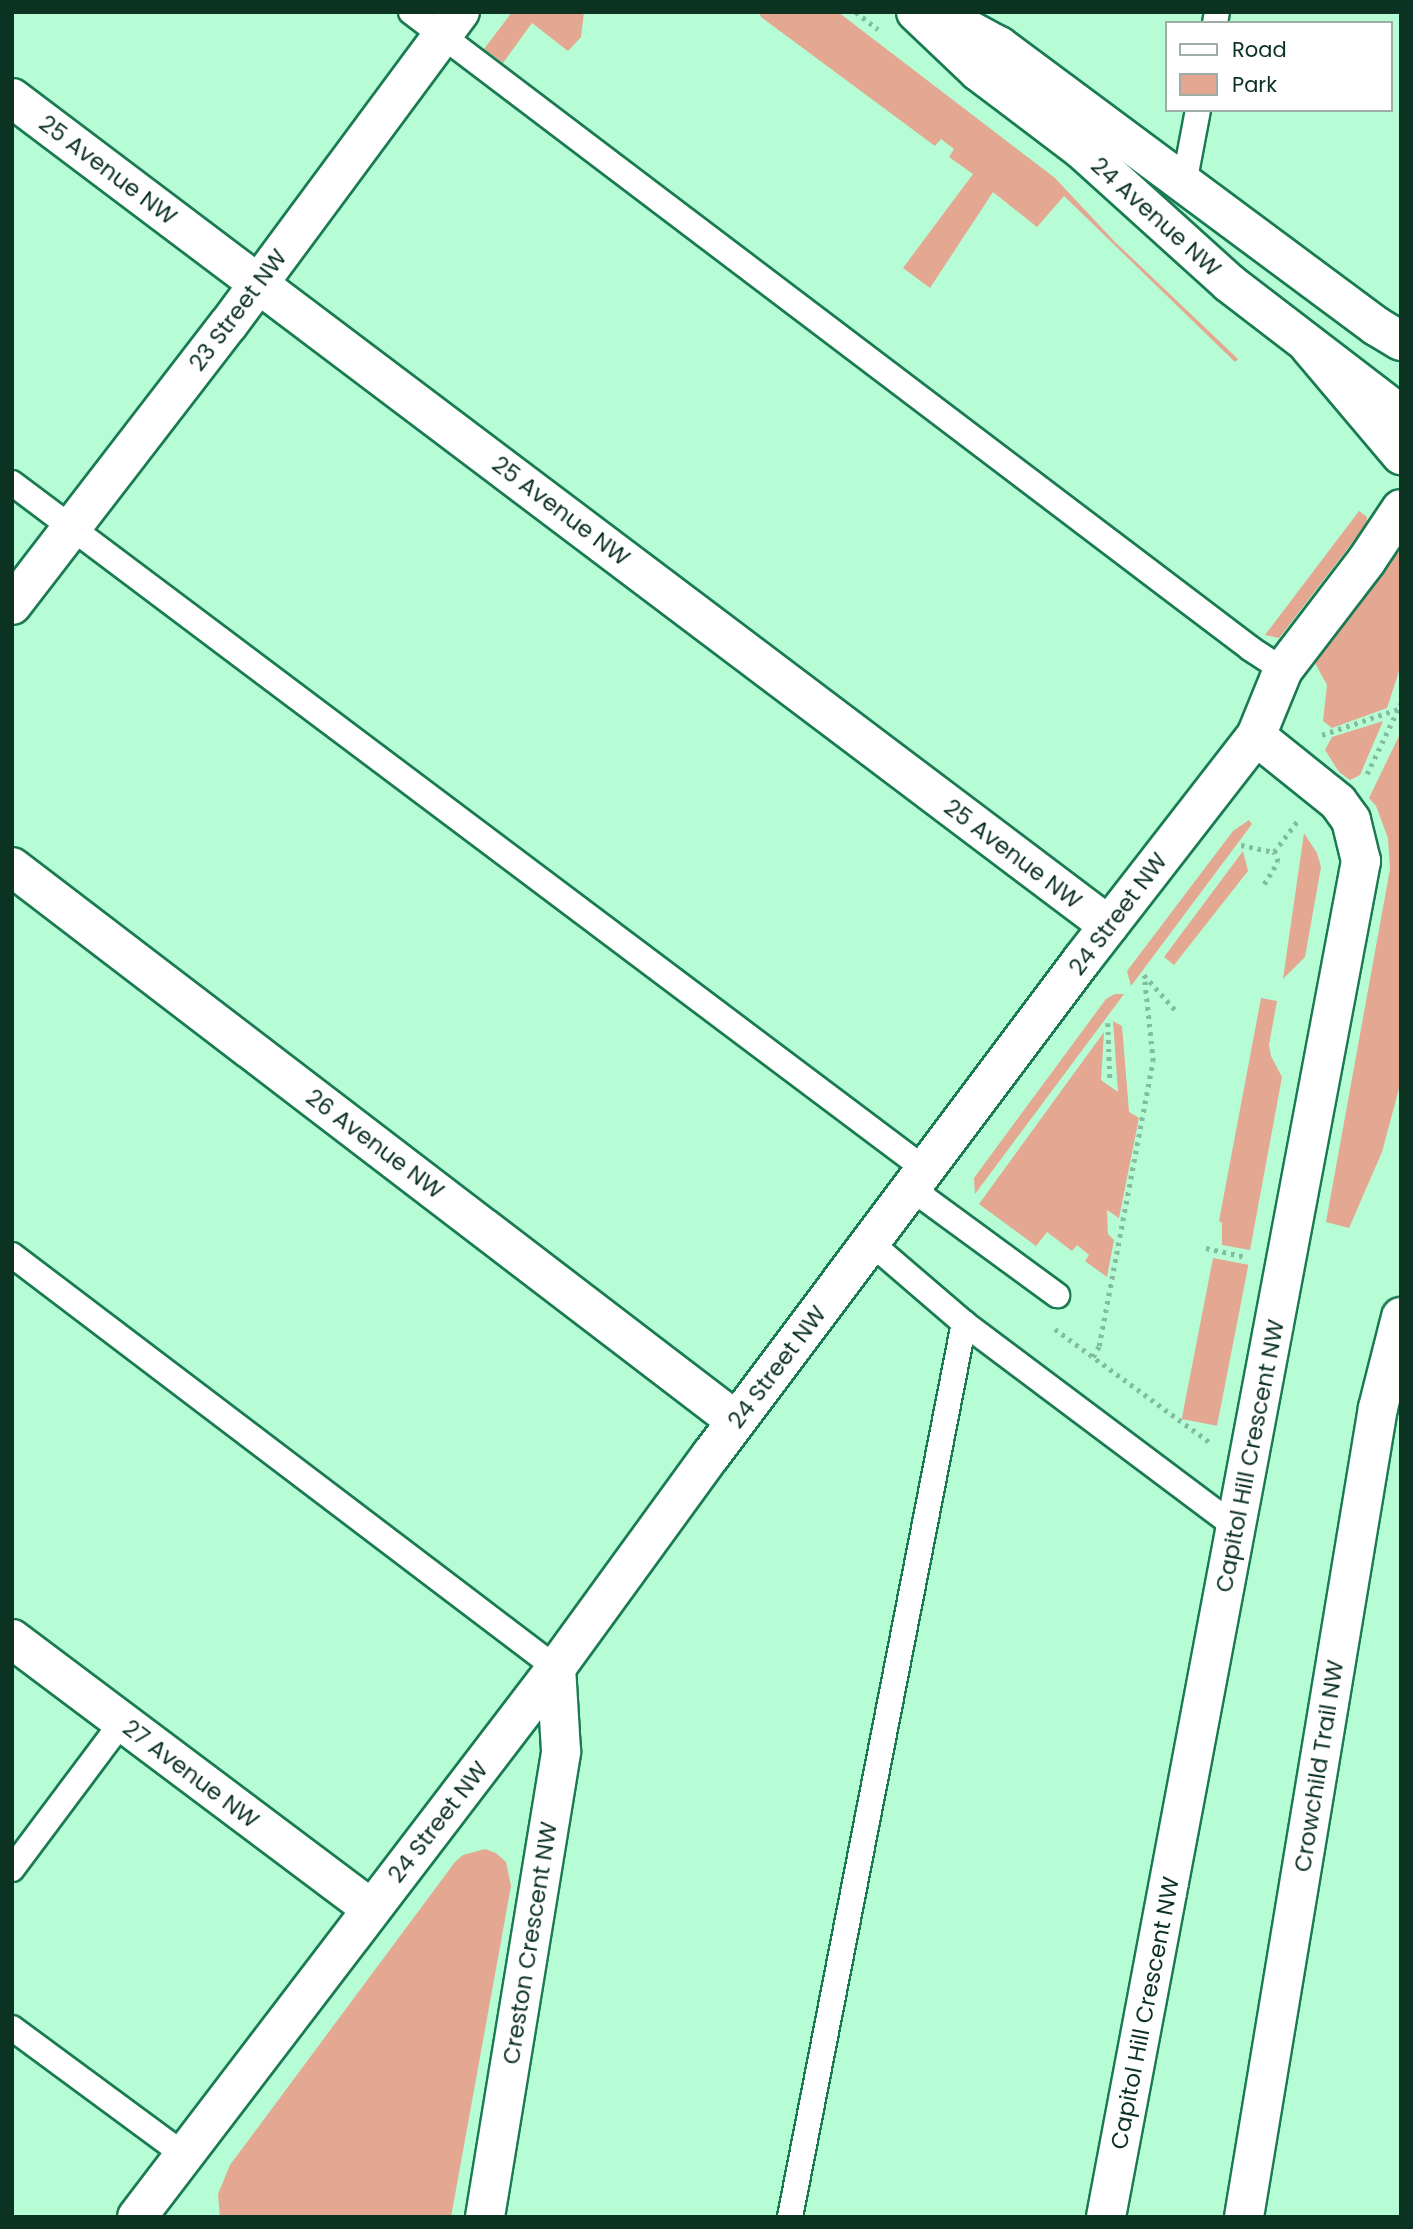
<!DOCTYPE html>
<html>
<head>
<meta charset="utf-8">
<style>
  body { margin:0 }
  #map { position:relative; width:1413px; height:2229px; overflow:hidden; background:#b6fcd5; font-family:Poppins,sans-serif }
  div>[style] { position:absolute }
  .green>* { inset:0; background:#e4a792; transform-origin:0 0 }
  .path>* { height:4.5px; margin-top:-2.25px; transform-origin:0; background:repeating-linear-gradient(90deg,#82be9e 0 3.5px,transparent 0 8.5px) }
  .roads { filter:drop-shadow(2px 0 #1a7b52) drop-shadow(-2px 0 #1a7b52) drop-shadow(0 2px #1a7b52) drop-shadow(0 -2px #1a7b52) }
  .service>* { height:24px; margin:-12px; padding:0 12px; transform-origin:12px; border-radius:12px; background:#fff }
  .minor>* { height:38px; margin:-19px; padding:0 19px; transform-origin:19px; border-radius:19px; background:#fff }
  .tertiary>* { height:38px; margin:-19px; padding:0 19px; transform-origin:19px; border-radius:19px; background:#fff }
  .motorway>* { height:38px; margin:-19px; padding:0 19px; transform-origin:19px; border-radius:19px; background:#fff }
  span { translate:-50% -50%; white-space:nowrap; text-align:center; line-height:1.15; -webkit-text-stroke:7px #fff; paint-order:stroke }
  .street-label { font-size:23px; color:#0c3221 }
  .frame { position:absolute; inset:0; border:14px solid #0c3221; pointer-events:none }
  .legend { position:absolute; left:1165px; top:21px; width:228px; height:91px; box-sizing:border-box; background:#fff; border:2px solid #9eada6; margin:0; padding:9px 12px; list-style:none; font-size:21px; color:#0c3221 }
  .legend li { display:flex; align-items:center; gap:14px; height:35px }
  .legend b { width:35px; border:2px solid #9eada6 }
</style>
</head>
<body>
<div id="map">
  <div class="green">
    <i style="clip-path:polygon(512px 12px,584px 12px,581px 37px,568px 51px,532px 23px,503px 63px,484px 49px)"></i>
    <i style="clip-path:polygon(759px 12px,838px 12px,1055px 178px,1114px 241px,1238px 359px,1235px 362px,1064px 196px,1037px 227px,993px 192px,930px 288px,903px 268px,973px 174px,949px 157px,954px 149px,941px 139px,935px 146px,761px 17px)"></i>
    <i style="clip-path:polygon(1359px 511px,1367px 517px,1366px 532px,1352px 543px,1279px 638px,1265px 635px)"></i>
    <i style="clip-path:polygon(1401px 552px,1401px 665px,1387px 708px,1332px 728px,1323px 721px,1327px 685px,1315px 663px,1396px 553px)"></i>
    <i style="clip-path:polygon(1383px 721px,1360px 775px,1350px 780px,1339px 772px,1325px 750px,1332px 737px)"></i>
    <i style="clip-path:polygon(1401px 732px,1401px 1081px,1382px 1152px,1349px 1228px,1326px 1222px,1390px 869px,1388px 838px,1376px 806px,1369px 798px)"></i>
    <i style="clip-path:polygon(1249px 820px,1252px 824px,1131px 986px,1127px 971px,1233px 831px)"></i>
    <i style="clip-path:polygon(1304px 833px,1317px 853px,1321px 867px,1305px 957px,1283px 979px)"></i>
    <i style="clip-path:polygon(1243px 851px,1248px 871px,1174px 965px,1164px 957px)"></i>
    <i style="clip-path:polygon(1115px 994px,1124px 994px,975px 1194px,974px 1178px,1106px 999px)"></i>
    <i style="clip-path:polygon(1261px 998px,1277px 1001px,1269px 1045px,1271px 1056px,1282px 1077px,1250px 1250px,1222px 1245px,1222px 1223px,1219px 1221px)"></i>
    <i style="clip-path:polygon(1113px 1021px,1122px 1026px,1129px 1112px,1139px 1118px,1119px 1218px,1107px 1210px,1108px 1234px,1114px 1240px,1107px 1277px,1085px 1261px,1089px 1255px,1077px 1245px,1072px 1251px,1047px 1232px,1036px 1246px,979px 1204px,1104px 1032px,1101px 1080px,1118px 1092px)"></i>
    <i style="left:1213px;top:1258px;width:36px;height:164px;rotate:11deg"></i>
    <i style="clip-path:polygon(485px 1849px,496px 1853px,506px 1862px,511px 1886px,451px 2217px,220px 2217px,218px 2194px,230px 2165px,455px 1862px,463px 1855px)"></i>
  </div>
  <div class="path">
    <i style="left:856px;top:12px;width:28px;rotate:38deg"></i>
    <i style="left:1322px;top:735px;width:80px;rotate:-18.9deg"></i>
    <i style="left:1367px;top:774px;width:79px;rotate:-64.4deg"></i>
    <i style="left:1241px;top:845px;width:34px;rotate:12deg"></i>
    <i style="left:1274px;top:852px;width:38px;rotate:-53deg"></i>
    <i style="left:1264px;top:884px;width:26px;rotate:-58deg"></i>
    <i style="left:1278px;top:862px;width:11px;rotate:-112deg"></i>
    <i style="left:1144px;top:975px;width:51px;rotate:48.2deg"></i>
    <i style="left:1108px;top:1023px;width:55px;rotate:87.9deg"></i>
    <i style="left:1206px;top:1248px;width:41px;rotate:12.7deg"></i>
    <i style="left:1055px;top:1329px;width:195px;rotate:36.2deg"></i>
    <i style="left:1093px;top:1357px;width:13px;rotate:-61deg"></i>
    <i style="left:1099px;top:1346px;width:290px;rotate:-79.3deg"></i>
    <i style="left:1153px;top:1061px;width:86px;rotate:-96deg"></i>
  </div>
  <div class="roads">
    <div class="service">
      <i style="left:411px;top:12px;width:1054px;rotate:37.17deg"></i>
      <i style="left:1251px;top:649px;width:38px;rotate:33deg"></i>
      <i style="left:1215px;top:23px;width:11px;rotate:-80deg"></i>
      <i style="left:1184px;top:184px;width:75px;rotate:-79.3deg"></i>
      <i style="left:12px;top:483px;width:1143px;rotate:36.93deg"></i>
      <i style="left:912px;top:1189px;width:180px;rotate:36.2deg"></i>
      <i style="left:871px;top:1243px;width:123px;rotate:40.7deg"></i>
      <i style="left:964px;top:1323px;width:341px;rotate:36.9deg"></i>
      <i style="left:12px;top:1255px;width:683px;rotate:37.21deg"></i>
      <i style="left:12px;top:1869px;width:184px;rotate:-53.2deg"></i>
      <i style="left:12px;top:2028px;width:214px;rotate:36.4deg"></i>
      <i style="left:790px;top:2217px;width:911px;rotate:-78.99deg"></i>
    </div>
    <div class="minor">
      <i style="left:12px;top:98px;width:1374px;rotate:37.04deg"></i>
      <i style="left:12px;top:605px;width:354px;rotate:-52.4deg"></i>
      <i style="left:228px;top:325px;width:390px;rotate:-53.5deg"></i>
      <i style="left:12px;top:867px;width:912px;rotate:37.42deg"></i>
      <i style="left:12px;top:1639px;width:449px;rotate:36.9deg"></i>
      <i style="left:137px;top:2217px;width:691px;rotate:-52.65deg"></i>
      <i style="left:556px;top:1668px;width:263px;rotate:-54deg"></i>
      <i style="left:711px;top:1455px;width:619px;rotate:-53.15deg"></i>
      <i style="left:1082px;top:960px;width:284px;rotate:-52.2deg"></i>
      <i style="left:1256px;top:736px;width:71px;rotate:-67.8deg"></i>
      <i style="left:1283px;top:670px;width:138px;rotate:-52.6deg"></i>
      <i style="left:1367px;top:560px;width:61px;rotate:-56.3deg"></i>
      <i style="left:485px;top:2217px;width:472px;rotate:-80.7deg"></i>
      <i style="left:561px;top:1751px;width:83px;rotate:-93.4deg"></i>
      <i style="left:1106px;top:2217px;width:1380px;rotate:-79.35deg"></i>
      <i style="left:1361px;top:861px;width:42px;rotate:-103.7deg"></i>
      <i style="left:1351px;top:820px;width:22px;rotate:-126deg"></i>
      <i style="left:1338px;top:802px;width:105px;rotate:-141.2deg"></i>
    </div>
    <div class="tertiary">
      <i style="left:916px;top:12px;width:86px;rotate:43.6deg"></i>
      <i style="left:978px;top:71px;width:131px;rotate:37.2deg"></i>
      <i style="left:1082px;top:150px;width:198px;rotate:42.1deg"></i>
      <i style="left:1229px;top:283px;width:217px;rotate:37.5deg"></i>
      <i style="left:936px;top:12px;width:72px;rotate:28.4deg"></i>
      <i style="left:999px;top:46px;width:470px;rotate:36.6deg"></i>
      <i style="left:1376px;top:326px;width:29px;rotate:31deg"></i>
    </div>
    <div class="motorway">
      <i style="left:1309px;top:346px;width:143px;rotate:49.8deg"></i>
      <i style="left:1244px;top:2217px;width:820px;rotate:-80.6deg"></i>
      <i style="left:1378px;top:1408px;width:94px;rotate:-75.8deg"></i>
    </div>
  </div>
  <div class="street-label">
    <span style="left:108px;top:170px;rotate:37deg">25 Avenue NW</span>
    <span style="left:1156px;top:217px;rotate:42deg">24 Avenue NW</span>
    <span style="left:238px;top:310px;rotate:-53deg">23 Street NW</span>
    <span style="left:561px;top:511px;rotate:37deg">25 Avenue NW</span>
    <span style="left:1013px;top:854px;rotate:37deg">25 Avenue NW</span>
    <span style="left:1118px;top:914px;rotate:-53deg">24 Street NW</span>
    <span style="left:375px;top:1144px;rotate:37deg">26 Avenue NW</span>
    <span style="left:777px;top:1367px;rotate:-53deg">24 Street NW</span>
    <span style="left:1250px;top:1456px;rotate:-79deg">Capitol Hill Crescent NW</span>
    <span style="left:1319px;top:1766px;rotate:-81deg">Crowchild Trail NW</span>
    <span style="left:191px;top:1774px;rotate:37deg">27 Avenue NW</span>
    <span style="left:438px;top:1822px;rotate:-52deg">24 Street NW</span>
    <span style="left:530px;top:1943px;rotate:-81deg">Creston Crescent NW</span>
    <span style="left:1145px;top:2013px;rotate:-79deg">Capitol Hill Crescent NW</span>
  </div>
  <div class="frame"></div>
  <ul class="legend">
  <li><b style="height:9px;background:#fff"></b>Road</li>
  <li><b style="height:19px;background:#e4a792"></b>Park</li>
  </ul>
</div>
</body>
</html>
